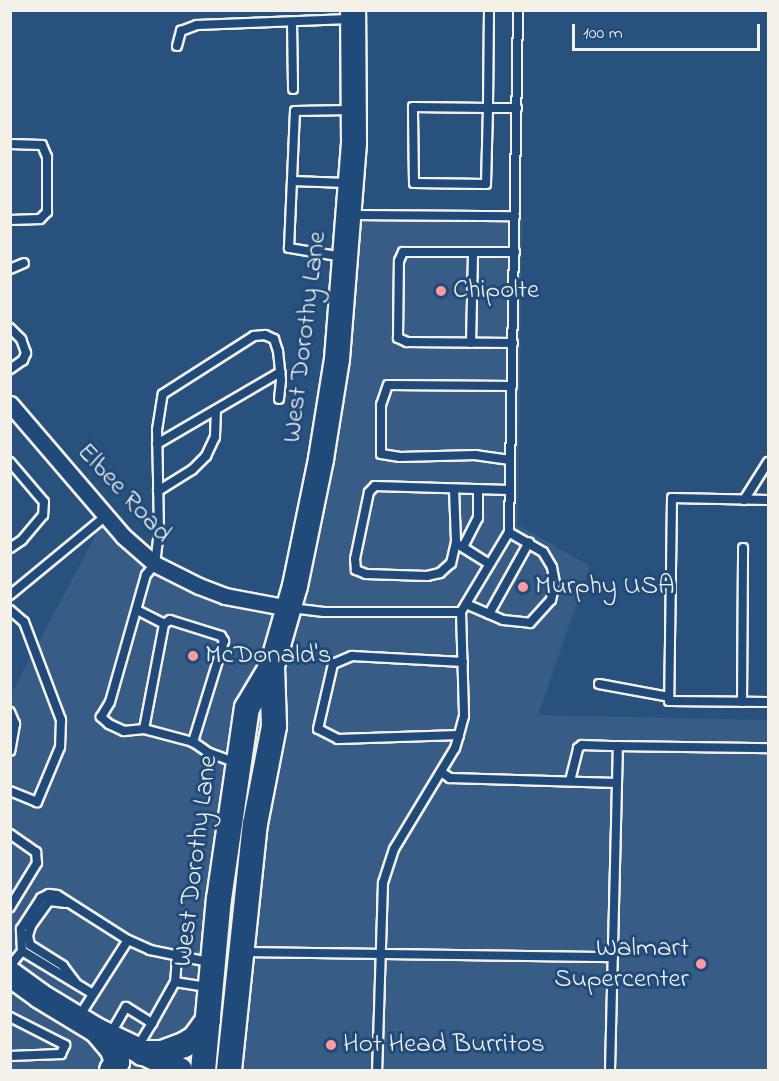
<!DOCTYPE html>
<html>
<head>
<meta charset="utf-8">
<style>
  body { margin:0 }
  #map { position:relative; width:779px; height:1081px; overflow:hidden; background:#28517e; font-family:"Indie Flower",sans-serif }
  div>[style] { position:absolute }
  .built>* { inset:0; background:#375d86 }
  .roads { filter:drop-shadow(2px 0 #f4f1e8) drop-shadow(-2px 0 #f4f1e8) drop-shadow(0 2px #f4f1e8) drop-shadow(0 -2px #f4f1e8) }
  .lane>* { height:8px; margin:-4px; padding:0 4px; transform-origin:4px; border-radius:4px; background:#1f4a7a }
  .street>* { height:15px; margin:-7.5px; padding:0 7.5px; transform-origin:7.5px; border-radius:7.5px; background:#1f4a7a }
  .primary>* { height:24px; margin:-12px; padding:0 12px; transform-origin:12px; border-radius:12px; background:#1f4a7a }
  .dots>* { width:16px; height:16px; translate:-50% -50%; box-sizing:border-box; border:3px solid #1f4a7a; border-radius:50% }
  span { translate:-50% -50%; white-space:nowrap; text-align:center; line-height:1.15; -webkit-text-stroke:6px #1f4a7a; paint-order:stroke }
  .poi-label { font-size:27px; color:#f4f1e8 }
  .left { translate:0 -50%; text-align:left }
  .right { translate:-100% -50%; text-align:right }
  .street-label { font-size:27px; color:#f4f1e8 }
  .frame { position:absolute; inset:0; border:12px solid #f4f1e8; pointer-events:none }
  .scale { position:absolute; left:572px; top:24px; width:188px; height:27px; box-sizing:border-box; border:3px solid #f4f1e8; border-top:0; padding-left:8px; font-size:18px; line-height:21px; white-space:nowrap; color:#f4f1e8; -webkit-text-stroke:4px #1f4a7a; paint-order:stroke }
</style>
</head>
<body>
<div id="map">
  <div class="built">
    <i style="clip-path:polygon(349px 215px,522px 219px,518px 525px,590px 566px,538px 715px,768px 720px,768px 1070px,11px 1070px,11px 694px,106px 516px,155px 564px,289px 608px)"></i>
  </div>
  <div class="roads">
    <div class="lane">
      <i style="left:489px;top:10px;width:98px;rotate:90.6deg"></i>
      <i style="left:488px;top:108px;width:29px"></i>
      <i style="left:292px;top:22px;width:67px;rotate:89.1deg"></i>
      <i style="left:177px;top:46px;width:16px;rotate:-75deg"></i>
      <i style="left:181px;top:31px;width:17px;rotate:-21deg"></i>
      <i style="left:197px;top:25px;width:152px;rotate:-2.3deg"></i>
      <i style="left:413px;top:107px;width:75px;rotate:0.8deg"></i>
      <i style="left:488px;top:108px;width:76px;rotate:91.5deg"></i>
      <i style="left:486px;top:184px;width:72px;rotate:-179.2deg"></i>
      <i style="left:414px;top:183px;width:76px;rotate:-90.8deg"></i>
      <i style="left:10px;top:144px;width:32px;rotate:2deg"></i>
      <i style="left:42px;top:145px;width:13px;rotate:67deg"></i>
      <i style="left:47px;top:157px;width:55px;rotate:90deg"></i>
      <i style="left:47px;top:212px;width:10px;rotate:135deg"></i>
      <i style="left:40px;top:219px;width:30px;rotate:178deg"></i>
      <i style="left:292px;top:181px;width:55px;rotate:2.1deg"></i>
      <i style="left:352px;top:215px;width:163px;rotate:0.4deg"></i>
      <i style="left:343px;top:257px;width:55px;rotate:-170.5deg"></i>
      <i style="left:289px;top:248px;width:137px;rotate:-87.5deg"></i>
      <i style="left:295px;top:111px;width:55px;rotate:-1deg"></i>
      <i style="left:10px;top:269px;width:15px;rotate:-23deg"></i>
      <i style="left:10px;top:328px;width:16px;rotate:45deg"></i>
      <i style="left:21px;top:339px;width:15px;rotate:70deg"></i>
      <i style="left:26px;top:353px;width:8px;rotate:113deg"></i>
      <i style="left:23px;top:360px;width:16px;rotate:145deg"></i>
      <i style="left:471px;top:343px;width:91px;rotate:-88.7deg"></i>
      <i style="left:513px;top:343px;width:106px;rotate:-179.5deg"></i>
      <i style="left:407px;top:342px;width:10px;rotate:-156deg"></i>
      <i style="left:398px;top:338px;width:77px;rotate:-89.3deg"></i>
      <i style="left:399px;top:261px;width:10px;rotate:-66deg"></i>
      <i style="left:403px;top:252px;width:112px"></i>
      <i style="left:157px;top:444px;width:143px;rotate:-30.3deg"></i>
      <i style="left:510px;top:460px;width:34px;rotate:-172deg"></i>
      <i style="left:476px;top:455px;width:76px;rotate:178.5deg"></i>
      <i style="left:400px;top:457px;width:19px;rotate:-171deg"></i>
      <i style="left:381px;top:454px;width:49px;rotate:-90deg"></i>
      <i style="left:381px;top:405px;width:21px;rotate:-71deg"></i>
      <i style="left:388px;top:385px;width:124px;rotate:0.5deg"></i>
      <i style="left:10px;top:462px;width:52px;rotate:49.6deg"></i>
      <i style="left:44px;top:502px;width:13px;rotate:94deg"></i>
      <i style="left:43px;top:515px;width:33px;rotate:130deg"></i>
      <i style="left:22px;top:540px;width:14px;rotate:146deg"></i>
      <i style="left:454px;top:489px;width:53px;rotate:87.8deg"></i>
      <i style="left:456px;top:542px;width:22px;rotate:103deg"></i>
      <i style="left:451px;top:563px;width:15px;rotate:138deg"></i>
      <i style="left:440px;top:573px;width:13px;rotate:167deg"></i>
      <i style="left:427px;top:576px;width:61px;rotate:-178.1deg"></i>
      <i style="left:366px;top:574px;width:11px;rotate:-158deg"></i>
      <i style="left:356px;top:570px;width:11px;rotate:-95deg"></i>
      <i style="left:355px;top:559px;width:68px;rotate:-78.2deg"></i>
      <i style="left:369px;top:492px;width:8px;rotate:-45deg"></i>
      <i style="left:375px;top:486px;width:134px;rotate:1.7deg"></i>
      <i style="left:158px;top:491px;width:40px;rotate:-32deg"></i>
      <i style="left:192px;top:470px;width:20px;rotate:-45deg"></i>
      <i style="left:206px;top:456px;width:21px;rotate:-65deg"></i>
      <i style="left:215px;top:437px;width:27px;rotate:-88deg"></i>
      <i style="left:744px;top:500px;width:45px;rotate:-57.7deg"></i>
      <i style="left:768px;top:500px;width:96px;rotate:-178.8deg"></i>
      <i style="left:672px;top:498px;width:203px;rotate:90.8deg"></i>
      <i style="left:669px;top:701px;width:99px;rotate:0.6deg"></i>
      <i style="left:459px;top:545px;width:36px;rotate:32deg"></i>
      <i style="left:463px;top:547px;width:33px;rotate:-63deg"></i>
      <i style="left:478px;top:518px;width:29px;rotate:-90deg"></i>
      <i style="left:10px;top:595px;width:124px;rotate:-39.5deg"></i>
      <i style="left:466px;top:604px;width:40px;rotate:23.4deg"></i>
      <i style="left:503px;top:620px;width:27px;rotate:6deg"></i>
      <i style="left:530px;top:623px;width:31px;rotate:-48deg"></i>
      <i style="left:551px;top:600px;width:17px;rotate:-77deg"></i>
      <i style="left:555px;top:583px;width:16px;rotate:-101deg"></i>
      <i style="left:552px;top:567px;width:17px;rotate:-121deg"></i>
      <i style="left:543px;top:552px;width:39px;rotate:-150deg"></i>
      <i style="left:291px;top:608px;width:33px;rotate:7deg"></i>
      <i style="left:324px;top:612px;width:137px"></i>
      <i style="left:461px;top:612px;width:104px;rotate:88.3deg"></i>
      <i style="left:464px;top:716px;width:20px;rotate:105deg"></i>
      <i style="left:459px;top:735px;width:14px;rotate:107deg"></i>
      <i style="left:455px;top:748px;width:118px;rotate:121.1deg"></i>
      <i style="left:394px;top:849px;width:36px;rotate:108deg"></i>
      <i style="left:383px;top:883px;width:187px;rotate:91.8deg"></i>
      <i style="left:10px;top:610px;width:18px;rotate:41deg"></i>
      <i style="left:24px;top:622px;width:105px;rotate:69.3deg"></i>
      <i style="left:61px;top:720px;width:27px;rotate:92deg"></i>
      <i style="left:60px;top:747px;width:60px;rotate:112.7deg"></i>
      <i style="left:37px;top:802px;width:29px;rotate:-158deg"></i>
      <i style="left:137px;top:610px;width:30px;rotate:27deg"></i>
      <i style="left:461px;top:612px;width:93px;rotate:-59deg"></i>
      <i style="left:509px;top:532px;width:522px;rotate:-89.01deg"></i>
      <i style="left:489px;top:614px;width:82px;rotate:-60.9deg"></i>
      <i style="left:599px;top:684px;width:71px;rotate:10.5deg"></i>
      <i style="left:742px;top:702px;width:154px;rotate:-89.6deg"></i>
      <i style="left:10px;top:712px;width:13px;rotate:67deg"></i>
      <i style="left:15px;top:724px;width:27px;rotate:100deg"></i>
      <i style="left:144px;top:729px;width:107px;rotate:-79.2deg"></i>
      <i style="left:164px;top:624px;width:7px;rotate:-34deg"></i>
      <i style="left:170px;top:620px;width:53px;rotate:17.4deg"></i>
      <i style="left:221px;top:636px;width:6px;rotate:59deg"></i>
      <i style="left:224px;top:641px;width:106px;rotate:107.1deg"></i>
      <i style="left:459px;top:735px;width:121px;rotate:178.1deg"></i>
      <i style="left:338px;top:739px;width:22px;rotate:-153deg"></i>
      <i style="left:318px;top:729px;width:67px;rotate:-77deg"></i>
      <i style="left:333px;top:664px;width:21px;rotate:-23deg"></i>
      <i style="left:352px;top:656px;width:111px;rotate:3.1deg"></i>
      <i style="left:237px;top:763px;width:30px;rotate:-160deg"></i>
      <i style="left:209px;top:753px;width:19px;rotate:-145deg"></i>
      <i style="left:193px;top:742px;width:51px;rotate:-165.1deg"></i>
      <i style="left:144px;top:729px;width:20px;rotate:174deg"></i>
      <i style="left:124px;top:731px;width:17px;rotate:-155deg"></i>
      <i style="left:109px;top:724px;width:11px;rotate:-139deg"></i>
      <i style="left:101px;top:717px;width:17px;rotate:-59deg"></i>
      <i style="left:110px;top:702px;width:132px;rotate:-74.2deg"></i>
      <i style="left:146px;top:575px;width:14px;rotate:-51deg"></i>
      <i style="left:155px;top:564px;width:33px;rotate:-83deg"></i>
      <i style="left:159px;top:531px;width:101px;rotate:-91.1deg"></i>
      <i style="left:157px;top:430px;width:36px;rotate:-81deg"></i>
      <i style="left:163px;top:394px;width:108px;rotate:-32.5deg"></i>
      <i style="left:254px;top:336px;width:11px;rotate:-5deg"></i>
      <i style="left:265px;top:335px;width:10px;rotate:24deg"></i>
      <i style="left:274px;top:339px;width:13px;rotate:72deg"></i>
      <i style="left:278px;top:351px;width:29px;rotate:84deg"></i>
      <i style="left:281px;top:380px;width:19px;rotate:96deg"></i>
      <i style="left:441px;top:772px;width:11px;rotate:34deg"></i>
      <i style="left:450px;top:778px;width:167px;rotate:1.7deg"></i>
      <i style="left:570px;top:781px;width:34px;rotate:-76deg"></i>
      <i style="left:578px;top:748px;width:5px;rotate:-37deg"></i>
      <i style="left:582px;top:745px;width:36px;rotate:2deg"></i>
      <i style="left:10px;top:834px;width:32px;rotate:35deg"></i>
      <i style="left:36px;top:852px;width:11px;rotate:85deg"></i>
      <i style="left:37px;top:863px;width:52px;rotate:121.5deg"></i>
      <i style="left:66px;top:903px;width:17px;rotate:-173deg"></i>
      <i style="left:49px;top:901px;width:31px;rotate:126deg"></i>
      <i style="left:31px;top:926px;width:10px;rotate:107deg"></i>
      <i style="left:28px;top:936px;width:9px;rotate:77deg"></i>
      <i style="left:30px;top:945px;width:39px;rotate:32deg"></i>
      <i style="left:63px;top:966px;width:21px;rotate:53deg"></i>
      <i style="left:22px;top:951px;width:83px;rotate:31.2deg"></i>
      <i style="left:246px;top:952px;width:367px;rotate:0.8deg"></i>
      <i style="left:177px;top:956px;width:26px;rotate:94deg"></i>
      <i style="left:175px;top:982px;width:32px;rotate:9deg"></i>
      <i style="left:10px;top:966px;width:19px;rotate:-51deg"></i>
      <i style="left:22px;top:951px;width:22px;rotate:-93deg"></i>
      <i style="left:21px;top:929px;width:37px;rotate:-57deg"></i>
      <i style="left:41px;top:898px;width:9px;rotate:-27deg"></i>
      <i style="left:49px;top:894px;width:8px;rotate:7deg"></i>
      <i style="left:57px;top:895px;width:84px;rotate:32.4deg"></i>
      <i style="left:80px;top:1015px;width:89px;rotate:-57.4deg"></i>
      <i style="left:128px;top:940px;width:24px;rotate:24deg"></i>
      <i style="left:150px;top:950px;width:60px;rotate:11.5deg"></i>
      <i style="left:10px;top:1017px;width:62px;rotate:27deg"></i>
      <i style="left:65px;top:1045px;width:10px;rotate:114deg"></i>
      <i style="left:61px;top:1054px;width:51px;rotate:177.8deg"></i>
      <i style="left:152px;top:1023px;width:47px;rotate:-60.7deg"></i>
      <i style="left:111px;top:1033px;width:30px;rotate:-60deg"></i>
      <i style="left:126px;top:1007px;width:31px;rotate:32deg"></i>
      <i style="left:152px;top:1023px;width:29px;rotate:121deg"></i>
      <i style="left:610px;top:1070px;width:324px;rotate:-88.6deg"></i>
      <i style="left:618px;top:746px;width:150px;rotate:0.8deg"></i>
    </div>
    <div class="street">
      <i style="left:10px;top:404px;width:174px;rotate:49.4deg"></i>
      <i style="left:123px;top:536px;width:43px;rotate:41.2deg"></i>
      <i style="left:155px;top:564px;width:49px;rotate:26.6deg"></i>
      <i style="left:199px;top:586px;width:28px;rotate:21deg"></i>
      <i style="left:225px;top:596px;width:65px;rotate:10.6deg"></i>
    </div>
    <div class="primary">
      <i style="left:10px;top:974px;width:37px;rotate:36deg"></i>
      <i style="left:40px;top:996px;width:66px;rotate:31.3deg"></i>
      <i style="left:96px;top:1030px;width:93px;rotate:25.5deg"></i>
      <i style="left:98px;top:1032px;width:23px;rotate:50deg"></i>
      <i style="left:113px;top:1050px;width:13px;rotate:72deg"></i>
      <i style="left:117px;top:1062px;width:9px;rotate:122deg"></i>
      <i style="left:142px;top:1053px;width:20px"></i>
      <i style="left:162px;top:1053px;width:23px;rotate:-20deg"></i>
      <i style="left:184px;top:1045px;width:13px;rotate:-32deg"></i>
      <i style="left:195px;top:1038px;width:22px;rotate:-54deg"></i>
      <i style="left:203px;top:1070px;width:172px;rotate:-84.7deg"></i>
      <i style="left:219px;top:899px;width:193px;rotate:-81.7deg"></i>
      <i style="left:247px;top:708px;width:49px;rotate:-59.2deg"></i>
      <i style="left:272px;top:666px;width:83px;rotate:-74deg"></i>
      <i style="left:295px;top:586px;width:130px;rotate:-78.4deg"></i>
      <i style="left:321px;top:459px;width:101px;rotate:-80.9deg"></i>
      <i style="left:337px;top:359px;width:217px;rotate:-85.5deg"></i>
      <i style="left:354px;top:143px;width:133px;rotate:-90.4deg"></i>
      <i style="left:229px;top:1070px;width:247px;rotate:-84deg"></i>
      <i style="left:255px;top:824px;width:100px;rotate:-79deg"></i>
      <i style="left:274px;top:726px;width:60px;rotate:-91.9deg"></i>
    </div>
  </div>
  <div class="dots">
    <i style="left:441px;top:291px;background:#ff9aa2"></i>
    <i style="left:523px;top:587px;background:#ff9aa2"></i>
    <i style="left:193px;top:656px;background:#ff9aa2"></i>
    <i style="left:701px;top:964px;background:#ff9aa2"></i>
    <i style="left:331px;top:1045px;background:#ff9aa2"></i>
  </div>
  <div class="poi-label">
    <span class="left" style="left:453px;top:291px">Chipolte</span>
    <span class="left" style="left:535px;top:587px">Murphy USA</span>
    <span class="left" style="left:205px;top:656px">McDonald's</span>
    <span class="right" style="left:689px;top:964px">Walmart<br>Supercenter</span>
    <span class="left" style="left:343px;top:1045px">Hot Head Burritos</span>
  </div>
  <div class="street-label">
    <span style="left:305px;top:337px;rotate:-83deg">West Dorothy Lane</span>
    <span style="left:124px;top:493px;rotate:47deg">Elbee Road</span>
    <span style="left:196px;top:861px;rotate:-83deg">West Dorothy Lane</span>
  </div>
  <div class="frame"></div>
  <div class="scale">100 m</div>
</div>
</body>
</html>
